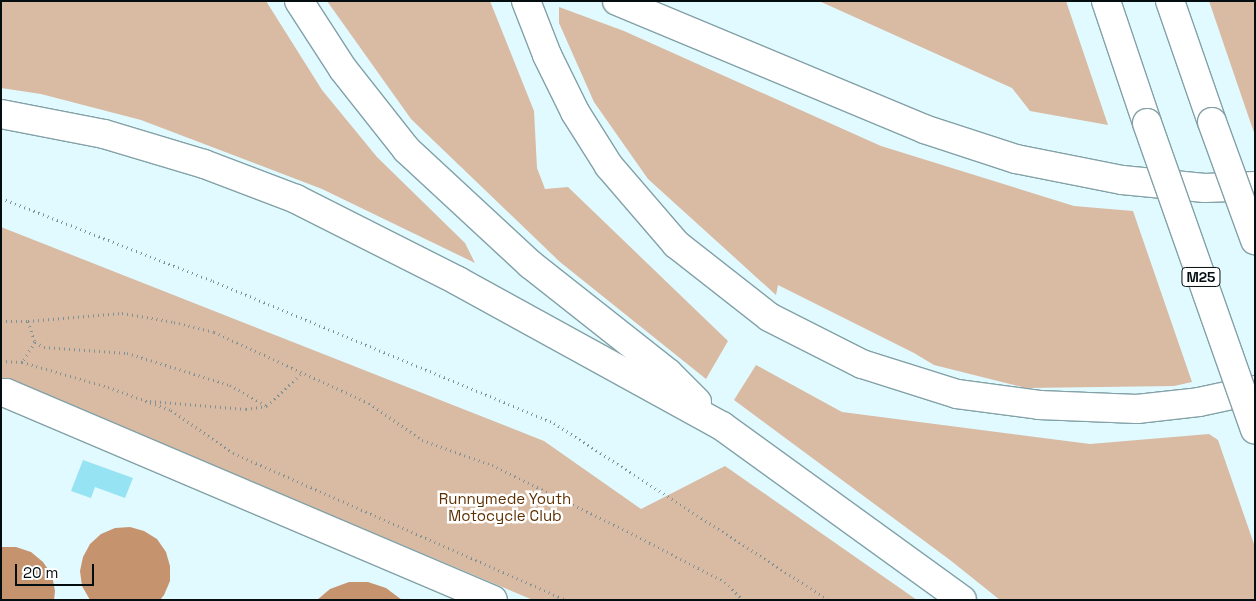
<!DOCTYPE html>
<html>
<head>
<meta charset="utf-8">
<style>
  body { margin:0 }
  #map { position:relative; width:1256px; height:601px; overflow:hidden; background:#e1faff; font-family:"Space Grotesk",sans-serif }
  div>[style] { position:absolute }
  .green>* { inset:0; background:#d9baa3 }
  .water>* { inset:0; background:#c5946e }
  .building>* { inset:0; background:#96e3f3 }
  .path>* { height:3px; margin-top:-1.5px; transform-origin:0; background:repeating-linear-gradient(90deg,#7f9195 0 1px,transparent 0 5px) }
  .roads { filter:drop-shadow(1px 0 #83a1a7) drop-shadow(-1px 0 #83a1a7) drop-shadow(0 1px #83a1a7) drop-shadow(0 -1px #83a1a7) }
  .minor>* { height:28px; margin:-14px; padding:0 14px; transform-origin:14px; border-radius:14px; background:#fff }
  .highway>* { height:28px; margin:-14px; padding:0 14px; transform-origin:14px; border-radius:14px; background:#fff }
  .bridges { filter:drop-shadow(1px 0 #83a1a7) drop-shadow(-1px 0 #83a1a7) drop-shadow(0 1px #83a1a7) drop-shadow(0 -1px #83a1a7) }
  .highway-bridge>* { height:28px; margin:-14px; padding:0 14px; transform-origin:14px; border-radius:14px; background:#fff }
  span { translate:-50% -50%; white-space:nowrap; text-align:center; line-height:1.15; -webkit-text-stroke:5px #fff; paint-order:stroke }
  .shield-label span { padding:1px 4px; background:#fff; border:1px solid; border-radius:4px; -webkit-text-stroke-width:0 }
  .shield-label { font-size:14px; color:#040d10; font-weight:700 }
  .park-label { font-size:15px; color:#5e3000 }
  .frame { position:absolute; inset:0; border:2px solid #040d10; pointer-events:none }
  .scale { position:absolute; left:15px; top:564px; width:79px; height:22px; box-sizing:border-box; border:2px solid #040d10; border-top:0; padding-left:6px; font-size:15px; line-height:18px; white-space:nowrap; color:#040d10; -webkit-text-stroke:4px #fff; paint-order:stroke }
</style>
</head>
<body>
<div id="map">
  <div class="green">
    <i style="clip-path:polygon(1px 1px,266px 1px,322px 90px,377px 157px,465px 243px,475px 263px,322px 189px,141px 120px,41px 94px,1px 88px)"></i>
    <i style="clip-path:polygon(327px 1px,490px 1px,534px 111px,537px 168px,545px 189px,568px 187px,728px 341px,706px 379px,560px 262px,411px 119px)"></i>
    <i style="clip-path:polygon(819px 1px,1066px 1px,1108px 125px,1030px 111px,1012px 88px)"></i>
    <i style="clip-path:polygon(1209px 1px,1255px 1px,1255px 135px,1250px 121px)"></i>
    <i style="clip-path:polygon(559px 7px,624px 31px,881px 146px,1074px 206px,1133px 211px,1192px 382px,1174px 386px,1026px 388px,934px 365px,914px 353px,778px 285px,776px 295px,648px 179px,594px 102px,559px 23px)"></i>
    <i style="clip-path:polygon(1px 227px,544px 441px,641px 509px,725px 466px,917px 600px,533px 600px,17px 383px,1px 380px)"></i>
    <i style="clip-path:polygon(756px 365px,842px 412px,1090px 444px,1209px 434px,1218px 440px,1255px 547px,1255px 600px,1000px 600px,950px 560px,734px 400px)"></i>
  </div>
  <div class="water">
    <i style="clip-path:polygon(130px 527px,144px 531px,157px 539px,166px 552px,170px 566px,170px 581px,164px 595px,160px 600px,90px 600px,82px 586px,80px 571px,83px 557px,90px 544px,101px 534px,115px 528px)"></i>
    <i style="clip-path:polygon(1px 547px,16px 547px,31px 552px,43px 562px,52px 575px,55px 591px,54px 600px,1px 600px)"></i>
    <i style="clip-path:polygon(349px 582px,368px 582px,386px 588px,402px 600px,317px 600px,330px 589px)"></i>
  </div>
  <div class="building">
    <i style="clip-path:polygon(83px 460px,133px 478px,125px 498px,95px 487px,91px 498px,71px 491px)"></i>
  </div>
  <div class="path">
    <i style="left:1px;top:198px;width:228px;rotate:21.4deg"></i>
    <i style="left:213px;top:281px;width:369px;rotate:22.6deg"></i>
    <i style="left:554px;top:423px;width:327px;rotate:32.8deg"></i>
    <i style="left:1px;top:321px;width:27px"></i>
    <i style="left:28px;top:321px;width:22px;rotate:72deg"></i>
    <i style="left:35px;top:342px;width:24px;rotate:123deg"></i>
    <i style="left:22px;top:362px;width:21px;rotate:-177deg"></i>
    <i style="left:28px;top:321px;width:94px;rotate:-4.9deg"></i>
    <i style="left:122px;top:313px;width:53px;rotate:9.8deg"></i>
    <i style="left:174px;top:322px;width:41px;rotate:14deg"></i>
    <i style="left:214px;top:332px;width:170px;rotate:24.6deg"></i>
    <i style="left:369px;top:403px;width:65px;rotate:34.9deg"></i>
    <i style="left:422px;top:440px;width:74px;rotate:19.7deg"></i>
    <i style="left:492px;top:465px;width:150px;rotate:26.1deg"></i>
    <i style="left:627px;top:531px;width:110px;rotate:27.5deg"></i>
    <i style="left:725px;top:582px;width:25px;rotate:45deg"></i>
    <i style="left:35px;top:342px;width:10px;rotate:29deg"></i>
    <i style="left:44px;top:347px;width:83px;rotate:4.1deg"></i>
    <i style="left:127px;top:353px;width:108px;rotate:17.3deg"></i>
    <i style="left:230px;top:385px;width:43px;rotate:29.6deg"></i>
    <i style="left:22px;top:362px;width:90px;rotate:16.2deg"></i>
    <i style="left:108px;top:387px;width:67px;rotate:20.1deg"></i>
    <i style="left:171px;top:410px;width:75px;rotate:34.7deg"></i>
    <i style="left:233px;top:453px;width:365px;rotate:23.8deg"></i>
    <i style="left:150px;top:401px;width:96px;rotate:4.8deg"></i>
    <i style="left:246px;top:409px;width:21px;rotate:-8deg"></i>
    <i style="left:267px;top:406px;width:50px;rotate:-43.4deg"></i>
  </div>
  <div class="roads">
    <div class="minor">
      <i style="left:1px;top:393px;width:5px"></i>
      <i style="left:6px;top:393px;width:529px;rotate:23.03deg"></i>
    </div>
    <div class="highway">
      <i style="left:299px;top:1px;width:81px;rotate:57.1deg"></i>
      <i style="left:343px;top:69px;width:103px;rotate:51.7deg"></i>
      <i style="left:407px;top:150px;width:168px;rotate:42.8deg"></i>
      <i style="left:530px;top:264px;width:176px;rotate:38.3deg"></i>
      <i style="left:668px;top:373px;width:41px;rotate:45deg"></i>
      <i style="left:526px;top:1px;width:58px;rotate:68.7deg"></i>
      <i style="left:547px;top:55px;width:64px;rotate:63.8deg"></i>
      <i style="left:575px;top:112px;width:64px;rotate:57.8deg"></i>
      <i style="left:609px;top:166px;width:103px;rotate:49.3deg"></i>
      <i style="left:676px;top:244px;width:118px;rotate:38.1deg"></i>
      <i style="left:769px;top:317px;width:104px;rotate:26.8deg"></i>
      <i style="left:862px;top:364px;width:100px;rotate:17.5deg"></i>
      <i style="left:957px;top:394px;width:83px;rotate:7.6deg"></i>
      <i style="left:1039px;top:405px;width:98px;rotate:2.3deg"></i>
      <i style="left:1137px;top:409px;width:62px;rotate:-6.4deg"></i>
      <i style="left:1199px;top:402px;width:57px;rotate:-12.1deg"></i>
      <i style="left:617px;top:1px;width:333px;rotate:22.6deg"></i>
      <i style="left:924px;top:129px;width:97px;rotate:18.1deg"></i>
      <i style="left:1016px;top:159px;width:108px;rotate:11.2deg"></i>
      <i style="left:1122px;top:180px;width:83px;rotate:5.5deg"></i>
      <i style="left:1205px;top:188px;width:50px;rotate:-2.3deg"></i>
      <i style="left:1106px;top:1px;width:129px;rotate:71.4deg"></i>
      <i style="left:1170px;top:1px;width:128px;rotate:70.9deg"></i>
      <i style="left:1px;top:114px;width:105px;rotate:11deg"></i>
      <i style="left:104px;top:134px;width:104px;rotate:16.7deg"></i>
      <i style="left:204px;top:164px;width:98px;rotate:20.8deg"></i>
      <i style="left:296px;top:199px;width:182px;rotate:26.8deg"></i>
      <i style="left:458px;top:281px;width:301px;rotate:28.8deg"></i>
      <i style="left:722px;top:426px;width:296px;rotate:35.9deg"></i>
    </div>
  </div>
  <div class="bridges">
    <div class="highway-bridge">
      <i style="left:1212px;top:122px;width:126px;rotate:70deg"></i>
      <i style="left:1147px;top:123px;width:325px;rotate:70.6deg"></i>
    </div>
  </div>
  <div class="shield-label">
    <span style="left:1201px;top:277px">M25</span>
  </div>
  <div class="park-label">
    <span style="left:505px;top:507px">Runnymede Youth<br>Motocycle Club</span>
  </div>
  <div class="frame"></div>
  <div class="scale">20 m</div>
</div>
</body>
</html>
